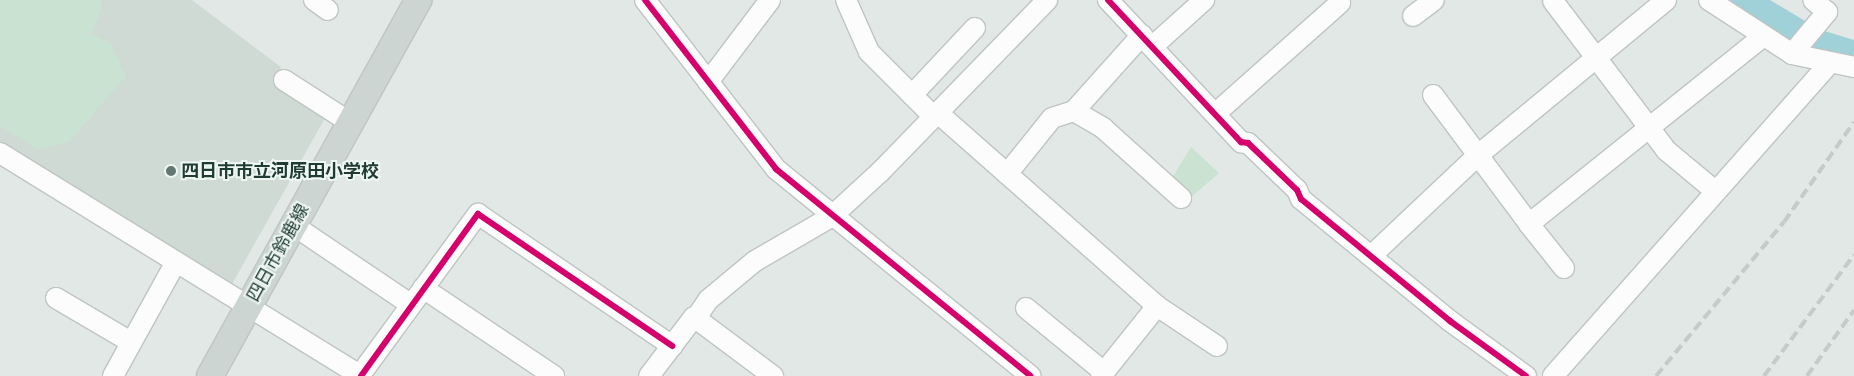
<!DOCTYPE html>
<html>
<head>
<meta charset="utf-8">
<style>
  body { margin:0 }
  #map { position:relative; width:1854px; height:376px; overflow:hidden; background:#e2e8e5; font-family:Poppins,"Noto Sans JP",sans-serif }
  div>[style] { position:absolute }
  .built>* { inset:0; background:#cfdad5 }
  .green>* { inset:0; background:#cae2d2 }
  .river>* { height:31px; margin:-15.5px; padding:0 15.5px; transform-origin:15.5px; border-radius:15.5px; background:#a0d0d8 }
  .roads { filter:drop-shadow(1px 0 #bfc5c2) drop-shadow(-1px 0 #bfc5c2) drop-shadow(0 1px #bfc5c2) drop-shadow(0 -1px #bfc5c2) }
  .minor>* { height:20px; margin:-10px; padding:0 10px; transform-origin:10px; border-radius:10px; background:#fbfcfb }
  .major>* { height:26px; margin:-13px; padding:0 13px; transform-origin:13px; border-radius:13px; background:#ccd5d2 }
  .rail>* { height:4px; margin-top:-2px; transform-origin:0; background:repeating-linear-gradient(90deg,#c6cac9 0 10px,transparent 0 15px) }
  .cycleway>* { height:6px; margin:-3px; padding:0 3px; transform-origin:3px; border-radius:3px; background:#d6006c }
  .dots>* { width:14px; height:14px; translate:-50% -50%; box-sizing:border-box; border:2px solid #eff7f3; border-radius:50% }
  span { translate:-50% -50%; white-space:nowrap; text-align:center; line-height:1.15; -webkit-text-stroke:4px #eff7f3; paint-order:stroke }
  .poi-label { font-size:18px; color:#1f3b34; font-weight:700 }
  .left { translate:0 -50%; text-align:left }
  .street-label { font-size:18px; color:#1f3b34 }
</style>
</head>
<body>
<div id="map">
  <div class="built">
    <i style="clip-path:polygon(0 0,192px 0,281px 67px,275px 79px,325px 118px,231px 286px,0 142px)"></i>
  </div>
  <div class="green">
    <i style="clip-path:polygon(0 0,101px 0,101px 11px,91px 33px,110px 43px,126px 76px,69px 142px,37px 149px,0 126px)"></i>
    <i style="clip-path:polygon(1191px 147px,1219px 173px,1189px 199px,1172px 178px)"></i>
  </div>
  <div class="river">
    <i style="left:1740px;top:0;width:84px;rotate:30.8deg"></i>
    <i style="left:1812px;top:43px;width:44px;rotate:17.2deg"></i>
  </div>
  <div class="roads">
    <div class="minor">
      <i style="left:314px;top:0;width:17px;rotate:36deg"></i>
      <i style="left:645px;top:0;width:214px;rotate:52.2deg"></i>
      <i style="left:776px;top:169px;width:328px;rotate:39.1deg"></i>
      <i style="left:846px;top:0;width:57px;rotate:66.1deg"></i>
      <i style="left:869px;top:52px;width:92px;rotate:45deg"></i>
      <i style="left:1108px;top:0;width:195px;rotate:46.9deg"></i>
      <i style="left:1241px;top:142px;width:7px;rotate:8deg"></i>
      <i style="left:1248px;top:143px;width:68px;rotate:43.8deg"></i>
      <i style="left:1297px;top:190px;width:10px;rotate:66deg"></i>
      <i style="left:1301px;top:199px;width:193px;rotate:39.3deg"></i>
      <i style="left:1450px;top:321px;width:94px;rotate:35.9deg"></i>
      <i style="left:1709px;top:0;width:99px;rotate:33deg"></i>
      <i style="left:1792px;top:54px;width:63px;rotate:11.8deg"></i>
      <i style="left:1553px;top:1px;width:188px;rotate:52.8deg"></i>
      <i style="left:1667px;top:151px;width:61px;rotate:39.7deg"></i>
      <i style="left:1413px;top:16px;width:26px;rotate:-37deg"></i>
      <i style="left:1153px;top:46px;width:69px;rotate:-42deg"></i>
      <i style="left:1792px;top:54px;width:55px;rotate:-50.2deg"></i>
      <i style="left:1827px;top:12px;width:18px;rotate:-139deg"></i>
      <i style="left:284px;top:80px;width:80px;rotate:32.7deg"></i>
      <i style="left:708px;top:82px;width:103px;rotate:-52.9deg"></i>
      <i style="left:912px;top:95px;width:92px;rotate:-46.8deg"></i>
      <i style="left:1433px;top:95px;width:161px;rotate:53.3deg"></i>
      <i style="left:1074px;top:111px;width:102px;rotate:-48.2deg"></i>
      <i style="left:938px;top:113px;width:292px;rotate:41.4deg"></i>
      <i style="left:1157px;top:306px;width:72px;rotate:33.7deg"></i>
      <i style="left:1216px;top:113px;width:166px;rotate:-41.6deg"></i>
      <i style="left:0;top:153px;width:424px;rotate:31.7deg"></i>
      <i style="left:1007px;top:174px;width:72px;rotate:-51.2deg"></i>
      <i style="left:1052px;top:118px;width:23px;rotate:-18deg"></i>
      <i style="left:1074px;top:111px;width:34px;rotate:30deg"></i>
      <i style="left:1103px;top:128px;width:105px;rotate:41.9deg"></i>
      <i style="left:293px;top:225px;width:141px;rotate:34deg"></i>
      <i style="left:1371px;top:256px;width:146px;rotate:-43.3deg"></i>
      <i style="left:1477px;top:156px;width:245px;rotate:-39.5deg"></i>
      <i style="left:1564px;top:268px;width:56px;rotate:-128.5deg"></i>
      <i style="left:1529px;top:224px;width:299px;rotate:-38.7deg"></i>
      <i style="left:423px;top:288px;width:158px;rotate:33.9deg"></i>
      <i style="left:56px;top:298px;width:87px;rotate:30.4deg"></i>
      <i style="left:1026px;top:308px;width:101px;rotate:39.4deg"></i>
      <i style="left:696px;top:318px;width:22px;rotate:-56deg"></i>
      <i style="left:708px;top:300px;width:61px;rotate:-39.7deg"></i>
      <i style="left:755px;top:261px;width:88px;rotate:-30.1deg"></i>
      <i style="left:831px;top:217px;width:67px;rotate:-42.6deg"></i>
      <i style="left:880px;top:172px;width:240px;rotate:-45.8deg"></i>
      <i style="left:360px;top:375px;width:200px;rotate:-53.8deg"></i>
      <i style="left:478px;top:214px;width:235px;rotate:34.2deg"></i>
      <i style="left:113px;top:376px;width:130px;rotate:-61.1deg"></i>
      <i style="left:649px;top:376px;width:74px;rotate:-52.7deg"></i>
      <i style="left:694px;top:317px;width:99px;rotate:36.8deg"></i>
      <i style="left:1101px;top:376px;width:90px;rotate:-51.3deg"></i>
      <i style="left:1553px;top:376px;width:417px;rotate:-48.5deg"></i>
    </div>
    <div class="major">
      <i style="left:210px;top:376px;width:430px;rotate:-61deg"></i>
    </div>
  </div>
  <div class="rail">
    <i style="left:1656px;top:376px;width:200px;rotate:-50.3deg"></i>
    <i style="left:1784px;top:222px;width:122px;rotate:-55deg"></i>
    <i style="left:1764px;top:376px;width:151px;rotate:-53.4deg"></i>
    <i style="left:1807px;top:376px;width:81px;rotate:-54.5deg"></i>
  </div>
  <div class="cycleway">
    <i style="left:645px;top:0;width:214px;rotate:52.2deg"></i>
    <i style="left:776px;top:169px;width:328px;rotate:39.1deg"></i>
    <i style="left:1108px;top:0;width:195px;rotate:46.9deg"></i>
    <i style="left:1241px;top:142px;width:7px;rotate:8deg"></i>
    <i style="left:1248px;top:143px;width:68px;rotate:43.8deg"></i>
    <i style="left:1297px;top:190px;width:10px;rotate:66deg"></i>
    <i style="left:1301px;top:199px;width:193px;rotate:39.3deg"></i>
    <i style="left:1450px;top:321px;width:94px;rotate:35.9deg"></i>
    <i style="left:361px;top:376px;width:200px;rotate:-54.2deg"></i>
    <i style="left:478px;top:214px;width:235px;rotate:34.2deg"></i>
  </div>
  <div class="dots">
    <i style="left:171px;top:171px;background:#637872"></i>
  </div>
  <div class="poi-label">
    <span class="left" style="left:181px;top:171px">四日市市立河原田小学校</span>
  </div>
  <div class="street-label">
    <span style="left:278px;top:253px;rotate:-61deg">四日市鈴鹿線</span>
  </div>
</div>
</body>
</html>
